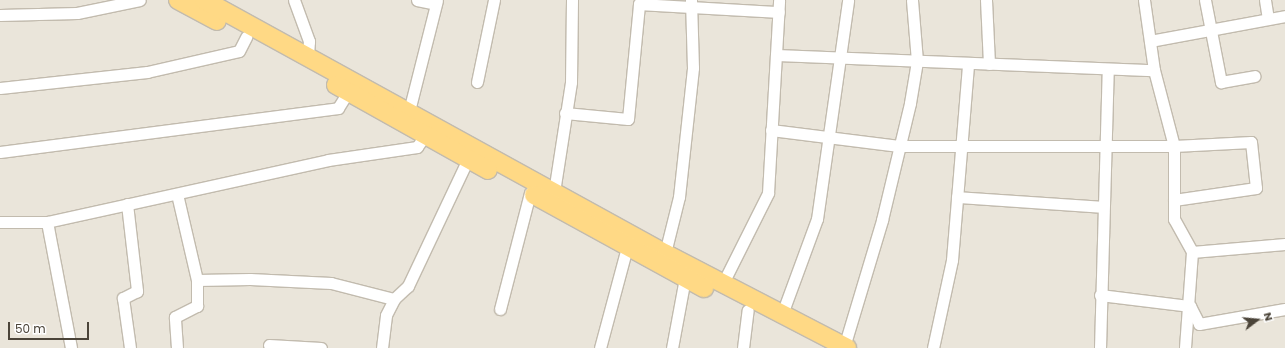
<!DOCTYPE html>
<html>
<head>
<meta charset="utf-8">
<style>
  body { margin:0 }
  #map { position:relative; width:1285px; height:348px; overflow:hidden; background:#f6f3ec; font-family:Poppins,sans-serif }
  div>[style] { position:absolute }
  .residential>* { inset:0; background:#eae5da; transform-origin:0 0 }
  .roads { filter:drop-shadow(1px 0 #c2bbae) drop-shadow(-1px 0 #c2bbae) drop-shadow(0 1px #c2bbae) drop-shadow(0 -1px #c2bbae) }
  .minor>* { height:11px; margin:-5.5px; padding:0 5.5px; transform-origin:5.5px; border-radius:5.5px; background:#fff }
  .trunk>* { height:18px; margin:-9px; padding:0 9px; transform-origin:9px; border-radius:9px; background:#ffd985 }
  span { translate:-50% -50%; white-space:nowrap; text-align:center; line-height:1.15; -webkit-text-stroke:3.5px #fff; paint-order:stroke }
  .north { position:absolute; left:1237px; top:300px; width:40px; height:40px; -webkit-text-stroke:3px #fff; paint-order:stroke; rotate:74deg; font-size:11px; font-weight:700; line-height:16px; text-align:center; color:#4b4439 }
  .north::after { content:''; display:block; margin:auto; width:14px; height:18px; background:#4b4439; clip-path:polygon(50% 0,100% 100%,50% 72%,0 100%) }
  .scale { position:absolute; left:8px; top:322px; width:81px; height:18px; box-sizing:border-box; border:2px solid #4b4439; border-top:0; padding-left:5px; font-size:12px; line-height:14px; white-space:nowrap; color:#4b4439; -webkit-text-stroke:3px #fff; paint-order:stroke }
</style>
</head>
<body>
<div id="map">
  <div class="residential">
    <i style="left:0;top:0;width:1285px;height:348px"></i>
  </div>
  <div class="roads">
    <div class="minor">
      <i style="left:294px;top:0;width:44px;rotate:69.9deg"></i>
      <i style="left:309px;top:41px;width:16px;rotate:94deg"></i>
      <i style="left:417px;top:0;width:19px;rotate:12deg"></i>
      <i style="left:986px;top:0;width:64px;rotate:87.3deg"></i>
      <i style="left:1144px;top:0;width:71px;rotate:81.9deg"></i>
      <i style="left:1154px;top:70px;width:79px;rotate:75.3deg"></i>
      <i style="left:1174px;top:146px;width:73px;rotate:90deg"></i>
      <i style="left:1174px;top:219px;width:38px;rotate:61deg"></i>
      <i style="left:1192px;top:252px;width:96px;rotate:94.2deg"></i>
      <i style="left:1205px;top:0;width:84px;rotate:79deg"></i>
      <i style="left:1221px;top:82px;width:34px;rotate:-10deg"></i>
      <i style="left:1265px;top:0;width:19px;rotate:81deg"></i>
      <i style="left:0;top:15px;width:77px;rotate:-1.5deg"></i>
      <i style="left:77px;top:13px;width:64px;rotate:-11.7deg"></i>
      <i style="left:1150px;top:41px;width:137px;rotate:-10.5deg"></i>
      <i style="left:776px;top:55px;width:378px;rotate:2.3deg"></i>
      <i style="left:477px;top:82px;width:84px;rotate:-78.3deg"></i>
      <i style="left:0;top:88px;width:148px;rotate:-6.2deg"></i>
      <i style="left:147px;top:72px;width:94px;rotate:-12.9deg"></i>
      <i style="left:239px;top:51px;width:16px;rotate:-63deg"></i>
      <i style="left:409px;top:111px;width:114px;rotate:-75.8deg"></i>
      <i style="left:565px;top:113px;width:63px;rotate:5.4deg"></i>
      <i style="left:628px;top:119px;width:116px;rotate:-84.5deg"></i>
      <i style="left:639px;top:4px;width:140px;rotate:3.3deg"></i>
      <i style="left:771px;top:130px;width:129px;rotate:7.1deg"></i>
      <i style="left:899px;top:146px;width:275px"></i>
      <i style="left:1174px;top:146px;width:77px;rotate:-3deg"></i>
      <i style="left:1251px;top:142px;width:46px;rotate:83.8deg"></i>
      <i style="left:1256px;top:188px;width:83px;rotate:171.7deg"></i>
      <i style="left:0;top:152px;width:341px;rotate:-7.4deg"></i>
      <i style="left:338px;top:108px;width:19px;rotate:-58deg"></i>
      <i style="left:554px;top:192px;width:111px;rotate:-81.2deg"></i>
      <i style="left:571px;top:82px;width:82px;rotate:-89.3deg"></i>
      <i style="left:177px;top:194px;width:88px;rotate:76.9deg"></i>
      <i style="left:197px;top:280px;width:53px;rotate:-1.1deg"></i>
      <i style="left:250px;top:279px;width:81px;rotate:2.8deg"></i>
      <i style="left:331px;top:283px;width:65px;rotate:14.3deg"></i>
      <i style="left:957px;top:197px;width:146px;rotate:3.9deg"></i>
      <i style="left:127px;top:204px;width:88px;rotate:83.4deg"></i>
      <i style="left:137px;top:291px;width:16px;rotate:153deg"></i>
      <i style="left:123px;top:298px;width:50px;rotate:82deg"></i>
      <i style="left:0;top:222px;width:47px"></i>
      <i style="left:47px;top:222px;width:288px;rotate:-12.4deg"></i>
      <i style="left:328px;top:160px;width:90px;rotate:-8.3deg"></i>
      <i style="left:417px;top:147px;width:14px;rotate:-56deg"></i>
      <i style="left:47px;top:222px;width:128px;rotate:79.2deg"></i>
      <i style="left:1192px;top:252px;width:93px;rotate:-4.9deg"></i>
      <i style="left:665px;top:253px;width:58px;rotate:-76deg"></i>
      <i style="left:679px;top:197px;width:130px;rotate:-83.8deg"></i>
      <i style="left:693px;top:68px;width:68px;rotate:-91.7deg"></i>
      <i style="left:723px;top:283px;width:101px;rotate:-63.4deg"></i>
      <i style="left:768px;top:193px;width:193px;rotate:-86.7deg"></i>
      <i style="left:1100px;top:295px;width:91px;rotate:7deg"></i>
      <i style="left:1190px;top:306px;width:20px;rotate:63deg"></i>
      <i style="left:1199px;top:324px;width:87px;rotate:-9.9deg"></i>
      <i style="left:500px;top:309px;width:120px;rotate:-75.5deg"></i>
      <i style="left:782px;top:314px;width:101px;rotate:-69.8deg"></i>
      <i style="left:817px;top:219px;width:221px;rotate:-81.9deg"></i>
      <i style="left:269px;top:345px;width:52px;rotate:3.3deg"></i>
      <i style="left:844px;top:347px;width:133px;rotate:-73.3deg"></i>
      <i style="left:882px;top:220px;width:120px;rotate:-76.5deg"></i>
      <i style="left:910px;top:103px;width:43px;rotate:-80.5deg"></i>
      <i style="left:917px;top:61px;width:61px;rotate:-94.7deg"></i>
      <i style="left:177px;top:348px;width:31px;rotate:-94deg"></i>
      <i style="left:175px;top:317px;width:25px;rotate:-27deg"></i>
      <i style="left:197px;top:306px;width:26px;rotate:-90deg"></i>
      <i style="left:382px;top:348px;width:33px;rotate:-83deg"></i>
      <i style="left:386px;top:315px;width:18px;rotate:-63deg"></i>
      <i style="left:394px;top:299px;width:19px;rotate:-43deg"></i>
      <i style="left:408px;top:286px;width:140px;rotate:-64.7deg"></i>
      <i style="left:600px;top:348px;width:105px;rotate:-75deg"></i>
      <i style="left:672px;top:348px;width:71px;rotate:-79.5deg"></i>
      <i style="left:743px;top:348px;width:38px;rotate:-83deg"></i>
      <i style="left:933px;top:348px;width:90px;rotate:-77.8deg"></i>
      <i style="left:952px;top:260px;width:197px;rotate:-85.3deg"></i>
      <i style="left:1100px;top:348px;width:278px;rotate:-88.4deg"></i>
    </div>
    <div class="trunk">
      <i style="left:178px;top:0;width:44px;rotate:28.3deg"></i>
      <i style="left:204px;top:0;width:527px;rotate:28.8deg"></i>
      <i style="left:666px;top:254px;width:204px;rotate:27.4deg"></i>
      <i style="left:336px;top:85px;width:174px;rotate:29.2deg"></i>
      <i style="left:534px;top:195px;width:194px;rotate:28.7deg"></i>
    </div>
  </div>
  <div class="north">N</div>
  <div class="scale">50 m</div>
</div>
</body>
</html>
